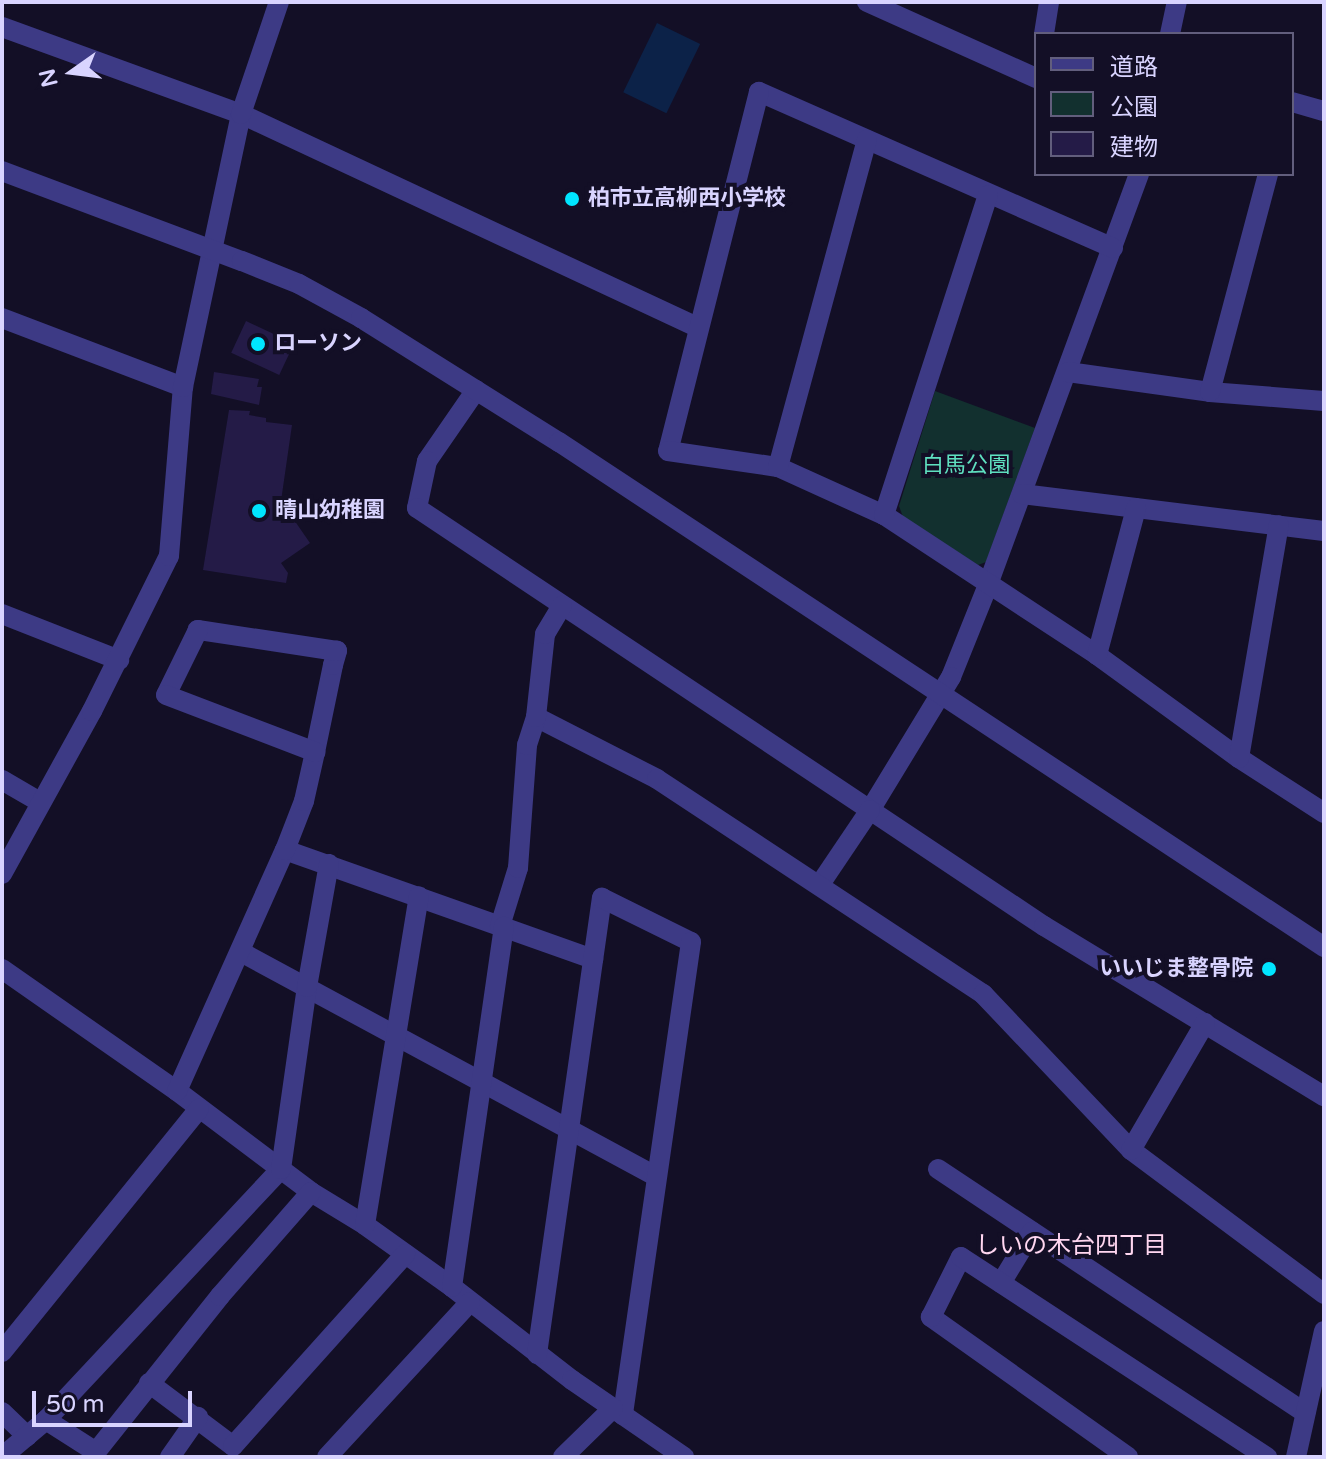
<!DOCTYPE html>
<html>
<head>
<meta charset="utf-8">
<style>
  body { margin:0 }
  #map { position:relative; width:1326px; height:1459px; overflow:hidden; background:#130f26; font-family:"Varela Round","Noto Sans JP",sans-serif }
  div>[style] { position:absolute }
  .green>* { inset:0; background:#12302f }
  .water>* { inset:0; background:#0c2248; transform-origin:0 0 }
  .building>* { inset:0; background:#241b47; transform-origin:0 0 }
  .minor>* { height:20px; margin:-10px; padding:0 10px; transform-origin:10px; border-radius:10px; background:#3d3a85 }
  .tertiary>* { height:20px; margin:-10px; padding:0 10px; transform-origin:10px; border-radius:10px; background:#3d3a85 }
  .dots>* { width:22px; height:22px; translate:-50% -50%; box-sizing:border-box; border:4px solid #130f26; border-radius:50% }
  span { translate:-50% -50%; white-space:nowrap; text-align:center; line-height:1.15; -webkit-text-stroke:8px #130f26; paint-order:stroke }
  .poi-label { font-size:22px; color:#d9d4ff; font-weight:700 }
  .left { translate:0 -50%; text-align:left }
  .right { translate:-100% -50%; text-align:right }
  .park-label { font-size:22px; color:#5fe0c0 }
  .neighbourhood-label { font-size:24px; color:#ffd6f0 }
  .frame { position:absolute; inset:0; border:4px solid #d9d4ff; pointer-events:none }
  .legend { position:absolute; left:1034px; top:32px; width:260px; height:144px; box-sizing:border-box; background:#130f26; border:2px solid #625e7d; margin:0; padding:10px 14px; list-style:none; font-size:24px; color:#d9d4ff }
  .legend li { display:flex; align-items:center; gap:16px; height:40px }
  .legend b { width:40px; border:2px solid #625e7d }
  .north { position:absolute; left:32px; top:32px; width:80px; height:80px; -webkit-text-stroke:6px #130f26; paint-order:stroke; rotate:256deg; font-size:22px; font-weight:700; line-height:32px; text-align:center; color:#d9d4ff }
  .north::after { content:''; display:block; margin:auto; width:28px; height:36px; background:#d9d4ff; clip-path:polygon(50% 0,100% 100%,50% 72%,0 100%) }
  .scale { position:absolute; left:32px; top:1391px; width:160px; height:36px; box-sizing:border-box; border:4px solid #d9d4ff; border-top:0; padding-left:10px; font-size:24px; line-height:28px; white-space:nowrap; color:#d9d4ff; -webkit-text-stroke:6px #130f26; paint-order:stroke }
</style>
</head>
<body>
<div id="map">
  <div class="green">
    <i style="clip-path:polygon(935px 391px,1035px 428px,986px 562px,978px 565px,903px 517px,899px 506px)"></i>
  </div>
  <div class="water">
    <i style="left:657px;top:23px;width:48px;height:77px;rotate:26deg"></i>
  </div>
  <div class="building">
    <i style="left:246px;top:321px;width:53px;height:35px;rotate:25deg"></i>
    <i style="clip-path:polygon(214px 372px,259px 379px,257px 387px,262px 387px,259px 405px,211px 394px)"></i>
    <i style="clip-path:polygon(229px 410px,250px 411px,249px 415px,266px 418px,266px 422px,292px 425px,281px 501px,310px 543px,281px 563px,288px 573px,286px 583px,203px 570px)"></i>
  </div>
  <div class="minor">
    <i style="left:867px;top:2px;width:185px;rotate:24.2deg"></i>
    <i style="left:2px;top:27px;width:254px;rotate:20deg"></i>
    <i style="left:241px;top:114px;width:503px;rotate:25.04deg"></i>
    <i style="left:1044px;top:34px;width:32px;rotate:-81deg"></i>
    <i style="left:1170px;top:34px;width:33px;rotate:-78deg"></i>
    <i style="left:1292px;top:102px;width:33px;rotate:16deg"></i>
    <i style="left:1139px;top:174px;width:438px;rotate:110.2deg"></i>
    <i style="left:988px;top:585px;width:99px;rotate:111.9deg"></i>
    <i style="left:951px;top:677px;width:156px;rotate:121.3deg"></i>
    <i style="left:870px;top:810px;width:209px;rotate:33.7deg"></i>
    <i style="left:1044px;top:926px;width:328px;rotate:31.3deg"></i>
    <i style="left:1113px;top:248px;width:387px;rotate:-156.2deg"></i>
    <i style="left:759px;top:92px;width:370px;rotate:104.2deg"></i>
    <i style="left:668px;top:451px;width:111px;rotate:8.3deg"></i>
    <i style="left:778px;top:467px;width:116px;rotate:24.4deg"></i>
    <i style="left:884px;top:515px;width:255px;rotate:33.3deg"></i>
    <i style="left:1097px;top:655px;width:175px;rotate:36deg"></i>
    <i style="left:1239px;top:758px;width:101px;rotate:32.9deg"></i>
    <i style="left:2px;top:318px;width:194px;rotate:20.9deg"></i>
    <i style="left:1068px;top:372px;width:143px;rotate:8deg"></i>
    <i style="left:1210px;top:392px;width:114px;rotate:4.5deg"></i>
    <i style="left:476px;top:390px;width:86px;rotate:124.6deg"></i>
    <i style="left:427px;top:461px;width:48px;rotate:102deg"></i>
    <i style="left:417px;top:508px;width:544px;rotate:33.69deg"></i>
    <i style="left:870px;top:810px;width:89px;rotate:124deg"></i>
    <i style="left:1210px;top:392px;width:226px;rotate:-75.1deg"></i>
    <i style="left:778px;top:467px;width:339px;rotate:-74.8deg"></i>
    <i style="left:1022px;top:494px;width:304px;rotate:7deg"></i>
    <i style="left:884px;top:515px;width:336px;rotate:-72deg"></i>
    <i style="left:2px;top:614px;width:126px;rotate:21.5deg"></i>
    <i style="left:1097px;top:655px;width:152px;rotate:-75.1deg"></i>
    <i style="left:536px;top:717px;width:136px;rotate:27.1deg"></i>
    <i style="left:657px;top:779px;width:391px;rotate:33.4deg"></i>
    <i style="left:983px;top:994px;width:215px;rotate:46.5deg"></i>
    <i style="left:1131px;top:1150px;width:241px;rotate:36.7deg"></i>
    <i style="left:1239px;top:758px;width:236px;rotate:-80.3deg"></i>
    <i style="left:2px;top:780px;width:44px;rotate:30.1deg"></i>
    <i style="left:285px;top:850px;width:327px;rotate:19.5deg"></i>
    <i style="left:2px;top:874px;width:186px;rotate:-61.1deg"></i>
    <i style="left:92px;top:711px;width:173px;rotate:-63.6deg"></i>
    <i style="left:169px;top:556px;width:170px;rotate:-85.3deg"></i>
    <i style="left:183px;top:387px;width:279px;rotate:-78deg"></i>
    <i style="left:241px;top:114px;width:118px;rotate:-71.3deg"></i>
    <i style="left:500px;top:926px;width:61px;rotate:-72.8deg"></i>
    <i style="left:518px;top:868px;width:123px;rotate:-85.8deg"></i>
    <i style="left:527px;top:745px;width:29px;rotate:-72deg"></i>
    <i style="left:536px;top:717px;width:83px;rotate:-83.8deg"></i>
    <i style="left:545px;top:634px;width:33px;rotate:-59deg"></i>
    <i style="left:241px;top:952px;width:472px;rotate:28.4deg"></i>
    <i style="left:2px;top:969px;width:213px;rotate:34.9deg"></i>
    <i style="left:177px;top:1091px;width:168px;rotate:37deg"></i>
    <i style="left:311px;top:1192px;width:63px;rotate:31.4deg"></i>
    <i style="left:365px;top:1225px;width:107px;rotate:35.5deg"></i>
    <i style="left:452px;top:1287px;width:152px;rotate:37.8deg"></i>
    <i style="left:572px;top:1380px;width:136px;rotate:34.5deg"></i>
    <i style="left:177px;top:1091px;width:264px;rotate:-65.9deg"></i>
    <i style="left:285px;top:850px;width:53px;rotate:-68.8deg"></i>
    <i style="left:304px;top:801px;width:50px;rotate:-77.3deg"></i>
    <i style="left:315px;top:752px;width:89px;rotate:-78.3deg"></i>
    <i style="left:333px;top:665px;width:15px;rotate:-74deg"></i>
    <i style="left:337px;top:651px;width:141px;rotate:-171.4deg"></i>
    <i style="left:198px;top:630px;width:72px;rotate:116.2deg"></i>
    <i style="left:166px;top:695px;width:160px;rotate:20.9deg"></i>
    <i style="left:1131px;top:1150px;width:147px;rotate:-59.8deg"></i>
    <i style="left:938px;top:1169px;width:441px;rotate:33.6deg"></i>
    <i style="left:365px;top:1225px;width:333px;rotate:-80.7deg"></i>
    <i style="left:1001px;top:1283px;width:60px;rotate:-58.7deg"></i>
    <i style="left:452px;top:1287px;width:364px;rotate:-81.8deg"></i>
    <i style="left:2px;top:1352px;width:313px;rotate:-51deg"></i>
    <i style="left:537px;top:1354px;width:461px;rotate:-81.9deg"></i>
    <i style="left:602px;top:898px;width:99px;rotate:26.3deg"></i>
    <i style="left:691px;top:942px;width:478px;rotate:98.2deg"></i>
    <i style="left:149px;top:1383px;width:105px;rotate:36.9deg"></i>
    <i style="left:233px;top:1446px;width:258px;rotate:-48.1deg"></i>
    <i style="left:2px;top:1412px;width:35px;rotate:44deg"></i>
    <i style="left:46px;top:1420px;width:59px;rotate:32.6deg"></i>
    <i style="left:2px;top:1457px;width:57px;rotate:-40.1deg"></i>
    <i style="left:46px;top:1420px;width:344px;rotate:-46.9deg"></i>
    <i style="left:281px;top:1169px;width:184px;rotate:-81.9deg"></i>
    <i style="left:307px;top:987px;width:125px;rotate:-79.9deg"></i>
    <i style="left:92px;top:1457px;width:206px;rotate:-51.5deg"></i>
    <i style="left:220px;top:1296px;width:138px;rotate:-48.8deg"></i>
    <i style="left:170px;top:1457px;width:49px;rotate:-55deg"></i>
    <i style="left:327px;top:1457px;width:211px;rotate:-47.3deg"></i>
    <i style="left:563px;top:1457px;width:70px;rotate:-44.4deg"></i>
    <i style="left:1128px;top:1457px;width:242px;rotate:-144.6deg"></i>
    <i style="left:931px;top:1317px;width:67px;rotate:-63.4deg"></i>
    <i style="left:961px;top:1257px;width:366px;rotate:33.2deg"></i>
    <i style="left:1296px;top:1457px;width:129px;rotate:-77.5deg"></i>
  </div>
  <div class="tertiary">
    <i style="left:2px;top:171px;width:256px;rotate:20.6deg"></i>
    <i style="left:242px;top:261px;width:61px;rotate:22deg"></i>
    <i style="left:299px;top:284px;width:71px;rotate:28.7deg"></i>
    <i style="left:361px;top:318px;width:234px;rotate:32.1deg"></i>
    <i style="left:559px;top:442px;width:917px;rotate:33.43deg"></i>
  </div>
  <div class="dots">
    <i style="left:572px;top:199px;background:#00e5ff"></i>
    <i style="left:258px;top:344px;background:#00e5ff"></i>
    <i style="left:259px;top:511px;background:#00e5ff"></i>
    <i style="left:1269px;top:969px;background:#00e5ff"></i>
  </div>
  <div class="poi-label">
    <span class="left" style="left:588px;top:199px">柏市立高柳西小学校</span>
    <span class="left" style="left:274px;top:344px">ローソン</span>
    <span class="left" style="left:275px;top:511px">晴山幼稚園</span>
    <span class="right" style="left:1253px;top:969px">いいじま整骨院</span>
  </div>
  <div class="park-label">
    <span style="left:966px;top:466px">白馬公園</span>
  </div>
  <div class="neighbourhood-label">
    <span style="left:1071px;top:1246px">しいの木台四丁目</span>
  </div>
  <div class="frame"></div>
  <ul class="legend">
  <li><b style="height:10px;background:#3d3a85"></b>道路</li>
  <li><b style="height:22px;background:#12302f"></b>公園</li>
  <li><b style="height:22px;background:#241b47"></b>建物</li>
  </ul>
  <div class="north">N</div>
  <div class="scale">50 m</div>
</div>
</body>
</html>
